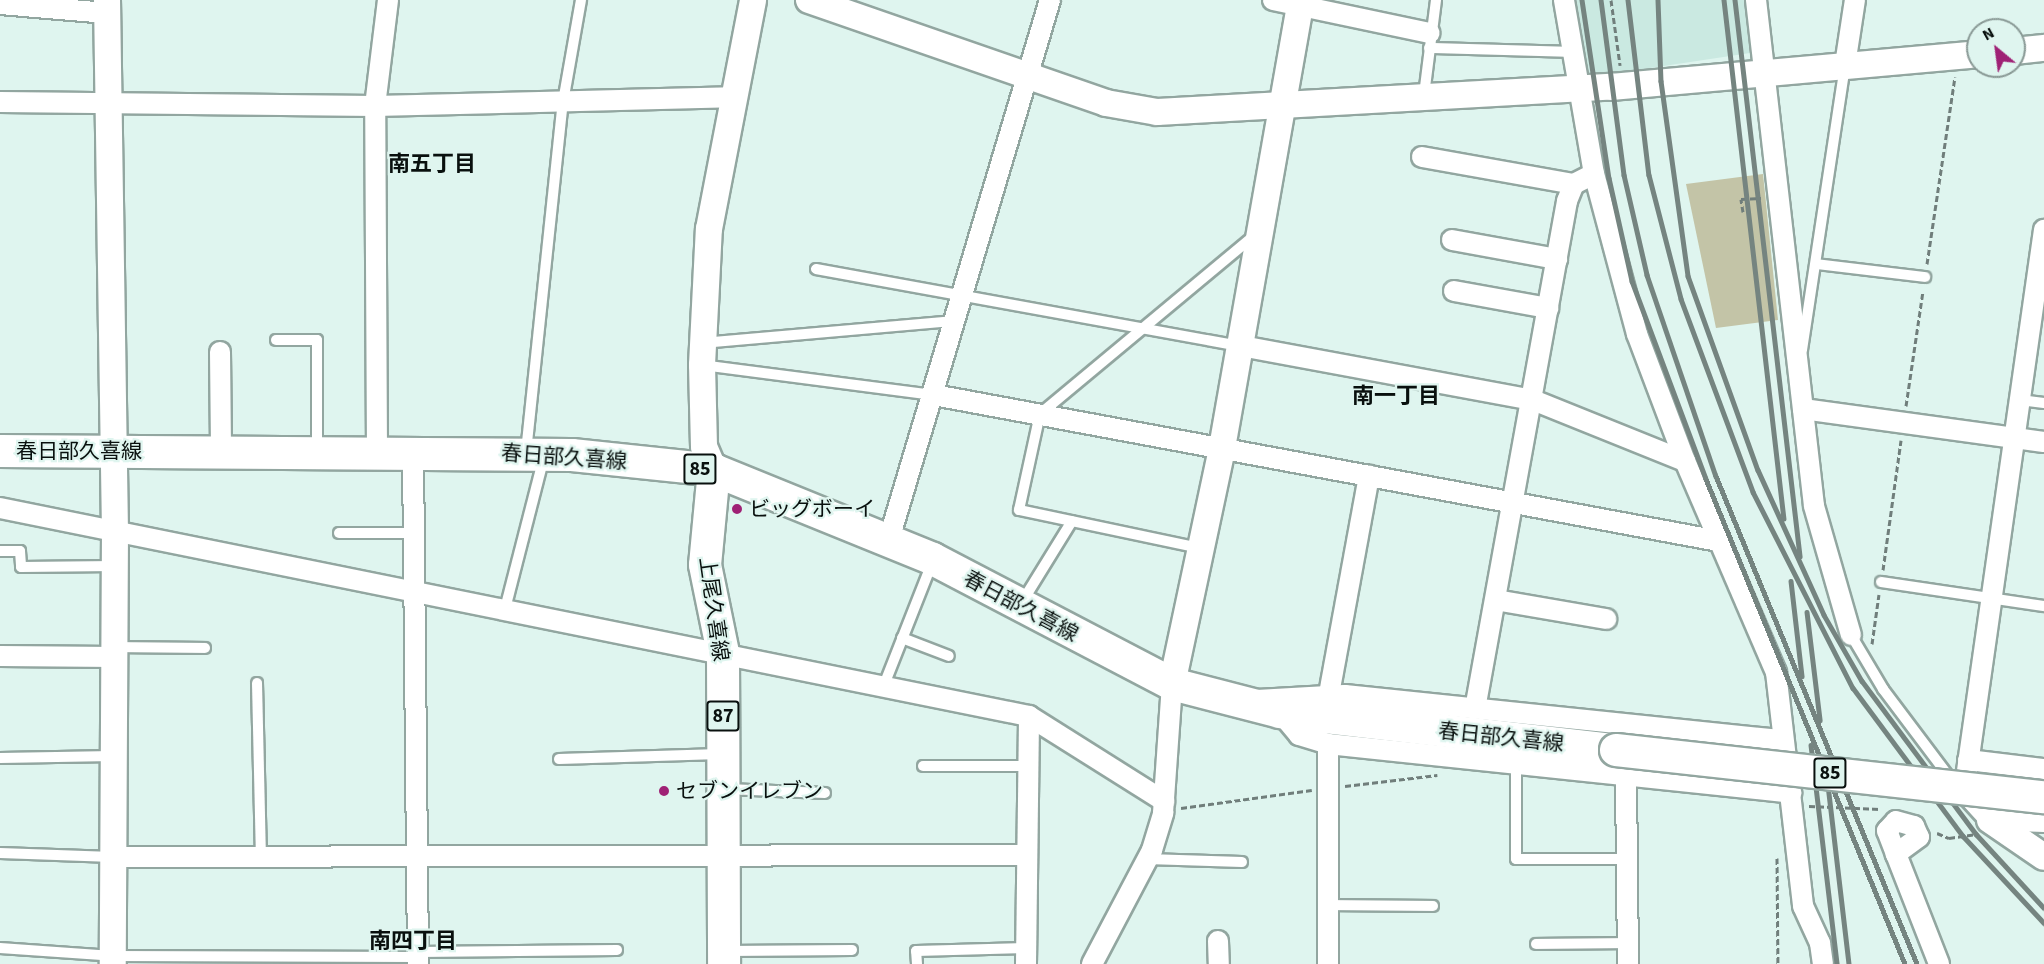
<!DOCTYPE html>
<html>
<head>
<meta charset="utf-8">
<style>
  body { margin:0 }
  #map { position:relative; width:2044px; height:964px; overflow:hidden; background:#dff5ef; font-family:"Source Sans 3","Noto Sans JP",sans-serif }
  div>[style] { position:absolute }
  .built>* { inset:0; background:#cae9e1 }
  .green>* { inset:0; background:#c3c4a7 }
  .path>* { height:3px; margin-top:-1.5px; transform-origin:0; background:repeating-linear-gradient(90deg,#707e7b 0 6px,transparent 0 9px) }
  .roads { filter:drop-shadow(2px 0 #92a6a0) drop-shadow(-2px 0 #92a6a0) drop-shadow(0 2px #92a6a0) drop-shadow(0 -2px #92a6a0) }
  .service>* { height:10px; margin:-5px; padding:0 5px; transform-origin:5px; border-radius:5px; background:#fff }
  .minor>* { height:20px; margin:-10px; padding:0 10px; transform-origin:10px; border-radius:10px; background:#fff }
  .tertiary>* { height:26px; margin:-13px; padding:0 13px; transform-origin:13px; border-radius:13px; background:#fff }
  .primary>* { height:32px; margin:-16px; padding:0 16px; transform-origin:16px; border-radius:16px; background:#fff }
  .rail>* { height:4.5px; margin:-2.25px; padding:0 2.25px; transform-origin:2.25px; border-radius:2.25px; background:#758480 }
  .bridges { filter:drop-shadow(2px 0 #92a6a0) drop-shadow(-2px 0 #92a6a0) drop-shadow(0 2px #92a6a0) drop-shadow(0 -2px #92a6a0) }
  .primary-bridge>* { height:32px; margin:-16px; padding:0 16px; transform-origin:16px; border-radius:16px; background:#fff }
  .dots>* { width:16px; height:16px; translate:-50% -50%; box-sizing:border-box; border:3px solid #dff5ef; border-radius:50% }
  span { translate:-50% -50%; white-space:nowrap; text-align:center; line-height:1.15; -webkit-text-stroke:4.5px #dff5ef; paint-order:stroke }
  .shield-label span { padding:2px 4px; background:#dff5ef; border:2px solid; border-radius:4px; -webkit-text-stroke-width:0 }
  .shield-label { font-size:20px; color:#09100e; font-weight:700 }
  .street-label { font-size:21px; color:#09100e }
  .poi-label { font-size:21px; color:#09100e }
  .left { translate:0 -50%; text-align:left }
  .neighbourhood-label { font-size:22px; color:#09100e; font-weight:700 }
  .north { position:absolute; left:1966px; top:18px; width:60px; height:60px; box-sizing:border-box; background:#dff5ef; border:2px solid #899995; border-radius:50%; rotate:331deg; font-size:16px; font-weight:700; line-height:24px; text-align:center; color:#09100e }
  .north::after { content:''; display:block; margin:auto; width:21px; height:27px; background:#9f2175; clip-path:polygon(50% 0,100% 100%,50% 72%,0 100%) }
</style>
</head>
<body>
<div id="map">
  <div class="built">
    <i style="clip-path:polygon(1572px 0,1744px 0,1750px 53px,1584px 78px)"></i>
  </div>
  <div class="green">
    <i style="clip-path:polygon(1763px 174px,1778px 320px,1716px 328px,1686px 184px)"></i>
  </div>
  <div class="path">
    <i style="left:1611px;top:0;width:66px;rotate:82.1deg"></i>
    <i style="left:1743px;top:212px;width:13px;rotate:-99deg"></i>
    <i style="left:1741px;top:199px;width:20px;rotate:-3deg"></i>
    <i style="left:1927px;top:264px;width:189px;rotate:-81.5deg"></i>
    <i style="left:1906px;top:406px;width:116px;rotate:-81.6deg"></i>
    <i style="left:1883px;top:570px;width:131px;rotate:-82.1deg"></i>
    <i style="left:1872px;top:644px;width:50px;rotate:-82deg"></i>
    <i style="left:1345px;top:786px;width:93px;rotate:-6.8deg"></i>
    <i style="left:1809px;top:806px;width:71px;rotate:2.4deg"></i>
    <i style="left:1181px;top:808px;width:132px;rotate:-7.8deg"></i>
    <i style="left:1937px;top:833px;width:13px;rotate:23deg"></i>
    <i style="left:1949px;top:838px;width:28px;rotate:-8deg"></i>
    <i style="left:1777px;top:858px;width:106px;rotate:89.5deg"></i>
  </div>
  <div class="roads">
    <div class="service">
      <i style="left:1429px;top:48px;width:141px;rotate:1.6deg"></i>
      <i style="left:1424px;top:95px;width:96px;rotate:-82.8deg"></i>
      <i style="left:1816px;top:264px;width:110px;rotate:6.8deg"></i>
      <i style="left:816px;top:269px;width:432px;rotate:10.3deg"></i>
      <i style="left:276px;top:340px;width:41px"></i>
      <i style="left:317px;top:340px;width:111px;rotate:90deg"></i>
      <i style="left:702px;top:343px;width:254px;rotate:-5deg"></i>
      <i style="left:1802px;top:350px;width:287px;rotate:-81.4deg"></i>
      <i style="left:702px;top:365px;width:234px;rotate:7.4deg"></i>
      <i style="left:2020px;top:400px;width:24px;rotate:7deg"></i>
      <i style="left:526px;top:452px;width:352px;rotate:-84deg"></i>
      <i style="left:563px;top:102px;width:104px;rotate:-80deg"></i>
      <i style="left:339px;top:533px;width:75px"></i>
      <i style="left:1200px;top:548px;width:185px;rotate:-168.1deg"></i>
      <i style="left:1019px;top:510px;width:98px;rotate:-77.7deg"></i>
      <i style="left:1040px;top:414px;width:280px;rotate:-39.8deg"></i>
      <i style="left:0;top:551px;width:20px"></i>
      <i style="left:20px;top:551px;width:16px;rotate:86deg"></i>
      <i style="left:21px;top:567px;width:94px;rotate:-0.6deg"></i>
      <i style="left:1881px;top:582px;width:165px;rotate:8.4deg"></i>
      <i style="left:1022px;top:602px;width:95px;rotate:-58.3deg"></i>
      <i style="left:505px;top:609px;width:157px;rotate:-75.6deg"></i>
      <i style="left:1851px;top:635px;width:63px;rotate:59.3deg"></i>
      <i style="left:1883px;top:689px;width:111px;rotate:53deg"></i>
      <i style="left:902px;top:638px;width:50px;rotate:21deg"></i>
      <i style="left:115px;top:647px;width:90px;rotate:0.6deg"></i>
      <i style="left:257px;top:683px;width:173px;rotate:88.7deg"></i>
      <i style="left:884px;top:685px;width:131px;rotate:-68.5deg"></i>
      <i style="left:0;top:758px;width:113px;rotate:-1deg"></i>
      <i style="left:559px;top:759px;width:161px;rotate:-1.8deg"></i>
      <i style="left:1516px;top:765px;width:94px;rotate:90deg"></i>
      <i style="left:1516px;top:859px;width:112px"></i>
      <i style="left:923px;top:766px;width:105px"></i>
      <i style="left:727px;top:789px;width:98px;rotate:2.3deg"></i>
      <i style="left:0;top:853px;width:113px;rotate:2deg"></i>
      <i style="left:1147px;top:859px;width:95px;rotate:1.8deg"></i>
      <i style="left:1327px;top:905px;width:106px;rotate:0.5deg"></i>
      <i style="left:1536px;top:944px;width:92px;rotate:-0.6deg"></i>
      <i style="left:0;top:948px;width:113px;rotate:4deg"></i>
      <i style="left:113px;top:956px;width:305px;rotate:0.2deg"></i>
      <i style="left:727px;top:951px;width:125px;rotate:-0.5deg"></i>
      <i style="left:418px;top:952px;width:199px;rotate:-0.6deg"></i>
      <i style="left:917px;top:964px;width:13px;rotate:-94deg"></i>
      <i style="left:916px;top:951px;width:110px;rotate:-1.6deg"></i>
    </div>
    <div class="minor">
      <i style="left:1273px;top:0;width:160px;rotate:11.9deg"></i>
      <i style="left:1756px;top:0;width:509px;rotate:83.46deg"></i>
      <i style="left:1814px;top:506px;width:134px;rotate:74deg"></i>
      <i style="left:0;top:4px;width:107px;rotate:4.8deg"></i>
      <i style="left:1845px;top:65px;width:66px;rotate:-81.3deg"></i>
      <i style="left:0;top:102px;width:375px;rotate:0.6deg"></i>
      <i style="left:375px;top:106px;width:356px;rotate:-1.4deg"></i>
      <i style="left:1422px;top:157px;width:154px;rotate:10.1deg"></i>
      <i style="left:1452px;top:240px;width:107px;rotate:10.3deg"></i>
      <i style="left:1454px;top:291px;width:96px;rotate:10.3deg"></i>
      <i style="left:1241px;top:346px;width:297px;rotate:10.5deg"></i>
      <i style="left:1533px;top:400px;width:164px;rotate:21.9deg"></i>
      <i style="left:1685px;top:461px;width:136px;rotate:-110.7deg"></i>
      <i style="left:1637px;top:334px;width:166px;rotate:-105deg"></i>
      <i style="left:220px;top:352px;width:99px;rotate:89.4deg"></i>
      <i style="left:934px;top:395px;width:798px;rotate:10.54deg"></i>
      <i style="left:1803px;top:409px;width:243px;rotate:7.8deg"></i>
      <i style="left:377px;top:451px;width:345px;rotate:-90.3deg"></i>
      <i style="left:375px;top:106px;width:107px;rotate:-83deg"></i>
      <i style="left:413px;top:451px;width:513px;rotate:89.44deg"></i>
      <i style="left:1685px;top:461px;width:230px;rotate:66.7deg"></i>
      <i style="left:1776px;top:672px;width:236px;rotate:83.4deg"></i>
      <i style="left:1803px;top:906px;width:41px;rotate:65.3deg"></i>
      <i style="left:1820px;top:943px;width:21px;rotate:82deg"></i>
      <i style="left:0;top:508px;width:1050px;rotate:11.43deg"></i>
      <i style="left:1029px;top:716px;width:160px;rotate:32.2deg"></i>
      <i style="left:889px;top:539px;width:563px;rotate:-73.37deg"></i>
      <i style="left:1496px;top:600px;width:112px;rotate:9.8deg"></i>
      <i style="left:0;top:656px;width:115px;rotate:0.5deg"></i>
      <i style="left:1329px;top:694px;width:222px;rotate:-79.6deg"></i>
      <i style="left:1257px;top:700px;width:88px;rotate:-3.3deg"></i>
      <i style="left:1345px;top:695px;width:440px;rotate:5.9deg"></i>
      <i style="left:1475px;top:709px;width:516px;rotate:-79.73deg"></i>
      <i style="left:1567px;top:201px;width:18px;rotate:-68deg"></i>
      <i style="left:1574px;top:184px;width:22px;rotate:-27deg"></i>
      <i style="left:1594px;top:174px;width:177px;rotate:-99.8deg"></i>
      <i style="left:1280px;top:712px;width:30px;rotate:50deg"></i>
      <i style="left:1299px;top:735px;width:30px;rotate:17deg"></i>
      <i style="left:1328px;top:744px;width:466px;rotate:6deg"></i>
      <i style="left:1968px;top:760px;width:77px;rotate:6.8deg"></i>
      <i style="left:1626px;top:775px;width:189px;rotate:89.4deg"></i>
      <i style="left:1960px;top:787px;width:45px;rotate:47.7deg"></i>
      <i style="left:1990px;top:820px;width:54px;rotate:2.1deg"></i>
      <i style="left:1964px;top:792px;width:568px;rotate:-81.9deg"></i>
      <i style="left:1896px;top:821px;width:19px;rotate:16deg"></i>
      <i style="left:1914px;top:826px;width:12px;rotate:66deg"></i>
      <i style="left:1919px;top:837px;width:29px;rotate:144deg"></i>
      <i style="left:1896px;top:854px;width:25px;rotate:-111deg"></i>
      <i style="left:1887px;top:831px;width:13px;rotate:-48deg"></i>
      <i style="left:1896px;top:854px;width:118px;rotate:68.6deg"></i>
      <i style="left:113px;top:857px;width:913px;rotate:-0.13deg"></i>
      <i style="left:1218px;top:941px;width:23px;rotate:88deg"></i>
      <i style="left:1026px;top:964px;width:248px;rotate:-89.3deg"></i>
      <i style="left:1092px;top:964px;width:129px;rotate:-62.2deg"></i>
      <i style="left:1152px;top:850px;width:39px;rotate:-73deg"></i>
      <i style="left:1163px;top:813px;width:129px;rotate:-86deg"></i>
      <i style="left:1328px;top:964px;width:220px;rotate:-90deg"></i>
    </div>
    <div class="tertiary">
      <i style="left:107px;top:0;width:530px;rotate:89.14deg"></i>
      <i style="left:115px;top:530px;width:434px;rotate:90.3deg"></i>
      <i style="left:809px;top:0;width:314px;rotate:19.1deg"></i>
      <i style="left:1106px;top:103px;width:52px;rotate:10deg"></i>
      <i style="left:1157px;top:112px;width:455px;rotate:-3.2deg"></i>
      <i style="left:1611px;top:87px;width:368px;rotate:-5.1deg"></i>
      <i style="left:2014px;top:51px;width:30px;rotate:-6deg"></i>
      <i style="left:714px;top:470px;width:25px;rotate:-113deg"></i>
      <i style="left:704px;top:447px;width:82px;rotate:-91.4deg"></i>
      <i style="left:702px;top:365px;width:136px;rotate:-87.1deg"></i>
      <i style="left:709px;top:229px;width:233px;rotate:-79.1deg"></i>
      <i style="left:1172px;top:684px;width:241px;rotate:-78deg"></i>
      <i style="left:1222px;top:448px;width:455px;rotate:-80deg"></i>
      <i style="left:1990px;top:820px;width:65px;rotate:34.4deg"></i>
    </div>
    <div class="primary">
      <i style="left:0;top:451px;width:572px;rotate:0.4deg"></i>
      <i style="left:572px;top:455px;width:143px;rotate:6deg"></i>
      <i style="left:714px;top:470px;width:236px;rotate:22.1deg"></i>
      <i style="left:933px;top:559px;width:270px;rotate:27.6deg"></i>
      <i style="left:1172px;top:684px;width:112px;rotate:14.5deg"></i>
      <i style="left:1280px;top:712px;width:338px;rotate:6.5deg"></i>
      <i style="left:714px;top:470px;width:95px;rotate:95.4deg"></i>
      <i style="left:705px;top:565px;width:90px;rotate:78.4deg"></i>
      <i style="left:723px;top:653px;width:311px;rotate:89.8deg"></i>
    </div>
  </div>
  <div class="rail">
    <i style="left:1582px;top:0;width:180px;rotate:81.4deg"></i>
    <i style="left:1609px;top:178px;width:106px;rotate:77.4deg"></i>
    <i style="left:1632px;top:281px;width:211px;rotate:69.5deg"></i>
    <i style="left:1706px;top:479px;width:524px;rotate:67.69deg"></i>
    <i style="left:1601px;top:0;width:177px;rotate:82.5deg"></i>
    <i style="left:1624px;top:175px;width:103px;rotate:77deg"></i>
    <i style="left:1647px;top:275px;width:213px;rotate:71.1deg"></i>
    <i style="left:1716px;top:476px;width:528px;rotate:67.61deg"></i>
    <i style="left:1628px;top:0;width:176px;rotate:83.2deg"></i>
    <i style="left:1649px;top:175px;width:128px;rotate:75.5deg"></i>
    <i style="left:1681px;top:299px;width:206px;rotate:69.5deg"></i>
    <i style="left:1753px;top:492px;width:220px;rotate:63deg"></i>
    <i style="left:1853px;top:688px;width:184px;rotate:53.4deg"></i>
    <i style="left:1963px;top:836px;width:119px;rotate:47deg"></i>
    <i style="left:1658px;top:0;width:81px;rotate:87.9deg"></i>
    <i style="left:1661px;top:81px;width:197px;rotate:82.1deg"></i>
    <i style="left:1688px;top:276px;width:206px;rotate:70.2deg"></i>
    <i style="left:1758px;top:470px;width:159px;rotate:65.5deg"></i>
    <i style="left:1824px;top:615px;width:76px;rotate:60.1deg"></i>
    <i style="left:1862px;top:681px;width:191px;rotate:53.3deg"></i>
    <i style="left:1976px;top:834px;width:100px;rotate:47.4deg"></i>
    <i style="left:1724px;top:0;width:522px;rotate:83.41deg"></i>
    <i style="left:1735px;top:0;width:560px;rotate:83.33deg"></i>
    <i style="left:1791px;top:581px;width:96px;rotate:83.4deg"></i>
    <i style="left:1807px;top:612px;width:109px;rotate:83.1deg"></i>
    <i style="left:1811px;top:745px;width:221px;rotate:83.2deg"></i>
    <i style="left:1828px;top:785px;width:180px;rotate:83.3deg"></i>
  </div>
  <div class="bridges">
    <div class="primary-bridge">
      <i style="left:1616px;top:750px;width:431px;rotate:6.3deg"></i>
    </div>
  </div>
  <div class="dots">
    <i style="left:737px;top:509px;background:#9f2175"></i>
    <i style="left:664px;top:791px;background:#9f2175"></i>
  </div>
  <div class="shield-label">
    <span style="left:700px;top:469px">85</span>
    <span style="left:723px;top:716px">87</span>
    <span style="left:1830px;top:773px">85</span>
  </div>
  <div class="street-label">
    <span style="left:79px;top:451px">春日部久喜線</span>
    <span style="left:564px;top:457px;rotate:4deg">春日部久喜線</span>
    <span style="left:1021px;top:606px;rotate:28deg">春日部久喜線</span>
    <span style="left:714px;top:609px;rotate:82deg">上尾久喜線</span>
    <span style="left:1501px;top:737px;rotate:6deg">春日部久喜線</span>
  </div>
  <div class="poi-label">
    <span class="left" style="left:749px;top:509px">ビッグボーイ</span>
    <span class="left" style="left:676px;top:791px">セブンイレブン</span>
  </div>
  <div class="neighbourhood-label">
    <span style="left:432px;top:165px">南五丁目</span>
    <span style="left:1396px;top:397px">南一丁目</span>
    <span style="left:413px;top:942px">南四丁目</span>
  </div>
  <div class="north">N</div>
</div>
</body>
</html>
